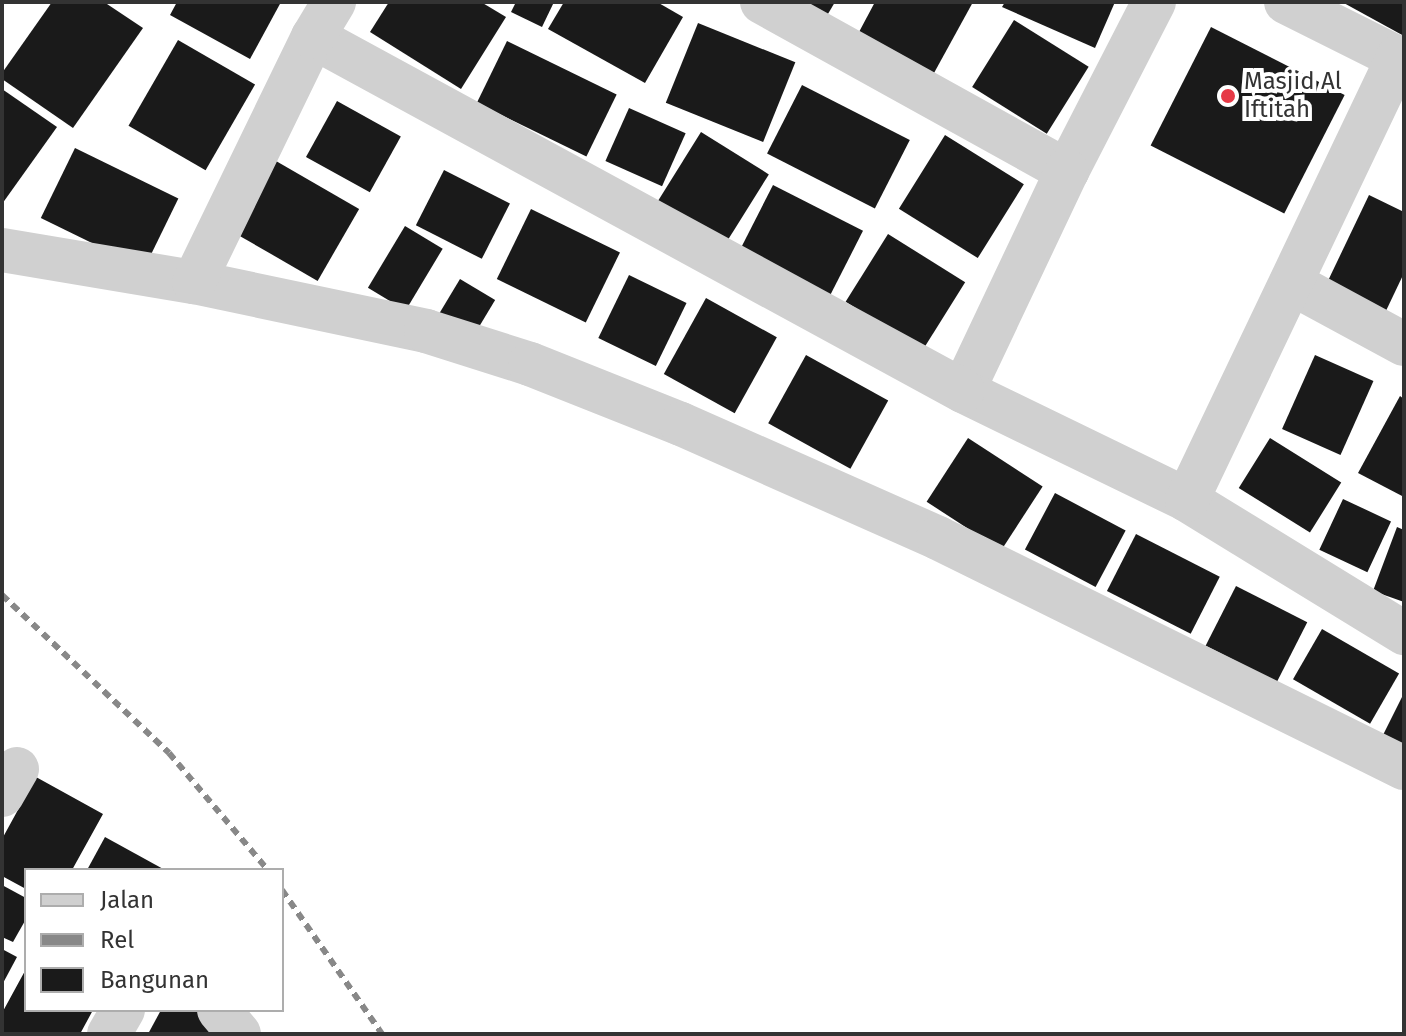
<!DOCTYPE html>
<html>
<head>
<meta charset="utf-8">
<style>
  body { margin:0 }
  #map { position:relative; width:1406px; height:1036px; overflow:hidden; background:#fff; font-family:"Fira Sans",sans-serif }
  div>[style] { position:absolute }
  .building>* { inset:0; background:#1a1a1a; transform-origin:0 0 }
  .minor>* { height:44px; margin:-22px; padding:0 22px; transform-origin:22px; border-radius:22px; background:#d0d0d0 }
  .rail>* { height:6px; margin-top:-3px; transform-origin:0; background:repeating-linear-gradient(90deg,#888 0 8px,transparent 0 14px) }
  .dots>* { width:22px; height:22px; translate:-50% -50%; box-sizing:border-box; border:4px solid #fff; border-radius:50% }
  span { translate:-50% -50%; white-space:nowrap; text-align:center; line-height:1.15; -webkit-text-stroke:8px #fff; paint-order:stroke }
  .poi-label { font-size:24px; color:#333 }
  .left { translate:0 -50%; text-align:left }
  .frame { position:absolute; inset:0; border:4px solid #333; pointer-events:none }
  .legend { position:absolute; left:24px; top:868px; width:260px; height:144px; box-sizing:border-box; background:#fff; border:2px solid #adadad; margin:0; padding:10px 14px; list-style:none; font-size:24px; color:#333 }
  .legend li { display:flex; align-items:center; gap:16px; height:40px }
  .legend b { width:40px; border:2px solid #adadad }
</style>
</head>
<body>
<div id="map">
  <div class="building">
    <i style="clip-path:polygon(52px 2px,104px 2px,143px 28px,73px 128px,2px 79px,2px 73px)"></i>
    <i style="clip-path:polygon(177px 2px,281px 2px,250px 59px,170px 15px)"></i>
    <i style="clip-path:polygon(389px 2px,481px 2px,506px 17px,461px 89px,370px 32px)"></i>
    <i style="clip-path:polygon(516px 2px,554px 2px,542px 27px,511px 12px)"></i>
    <i style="clip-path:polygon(564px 2px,657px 2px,683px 17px,645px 83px,548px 29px)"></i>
    <i style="clip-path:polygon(795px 2px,835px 2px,825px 19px)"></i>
    <i style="clip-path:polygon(875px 2px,973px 2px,934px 73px,859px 32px)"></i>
    <i style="clip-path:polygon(1005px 2px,1115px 2px,1095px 48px,1002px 7px)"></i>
    <i style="clip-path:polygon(1342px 2px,1404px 2px,1404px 36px)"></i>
    <i style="left:1014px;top:20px;width:88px;height:79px;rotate:32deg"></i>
    <i style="left:698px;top:23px;width:105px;height:86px;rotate:22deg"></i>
    <i style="left:1211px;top:27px;width:150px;height:133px;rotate:27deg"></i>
    <i style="left:178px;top:40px;width:89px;height:99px;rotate:30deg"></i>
    <i style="left:507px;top:41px;width:122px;height:69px;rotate:26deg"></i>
    <i style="left:802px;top:85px;width:121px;height:77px;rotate:27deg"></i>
    <i style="clip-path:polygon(2px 89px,57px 127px,2px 204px)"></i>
    <i style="left:337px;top:101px;width:73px;height:64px;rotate:29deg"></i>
    <i style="left:629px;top:108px;width:62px;height:58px;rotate:24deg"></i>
    <i style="left:701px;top:132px;width:80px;height:83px;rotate:32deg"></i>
    <i style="left:945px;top:135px;width:93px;height:87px;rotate:32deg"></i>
    <i style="left:75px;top:148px;width:115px;height:78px;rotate:26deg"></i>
    <i style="left:276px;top:161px;width:96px;height:83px;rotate:30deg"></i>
    <i style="left:444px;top:170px;width:74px;height:62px;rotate:27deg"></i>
    <i style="left:773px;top:185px;width:101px;height:76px;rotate:27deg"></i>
    <i style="clip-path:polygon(1369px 195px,1404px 212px,1404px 273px,1384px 315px,1325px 287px)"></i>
    <i style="left:531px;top:209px;width:99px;height:78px;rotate:26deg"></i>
    <i style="left:405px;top:226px;width:44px;height:72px;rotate:31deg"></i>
    <i style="left:888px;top:234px;width:91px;height:80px;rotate:32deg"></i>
    <i style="left:629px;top:275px;width:64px;height:70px;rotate:26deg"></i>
    <i style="left:460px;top:279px;width:41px;height:42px;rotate:31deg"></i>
    <i style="left:706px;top:298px;width:81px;height:87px;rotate:29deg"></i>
    <i style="left:806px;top:355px;width:94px;height:78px;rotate:29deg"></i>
    <i style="left:1315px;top:355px;width:64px;height:81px;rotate:24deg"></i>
    <i style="clip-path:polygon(1400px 396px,1404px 399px,1404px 497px,1358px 473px)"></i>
    <i style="left:968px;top:438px;width:89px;height:76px;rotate:33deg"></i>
    <i style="left:1270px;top:438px;width:84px;height:59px;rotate:32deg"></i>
    <i style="left:1055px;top:493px;width:80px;height:64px;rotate:28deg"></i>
    <i style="left:1343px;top:499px;width:53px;height:56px;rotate:25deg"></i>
    <i style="clip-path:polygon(1397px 527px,1404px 530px,1404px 602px,1373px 591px)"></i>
    <i style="left:1136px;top:534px;width:94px;height:64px;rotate:27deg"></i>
    <i style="left:1236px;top:586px;width:80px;height:67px;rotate:27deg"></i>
    <i style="left:1322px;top:629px;width:89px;height:58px;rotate:30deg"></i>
    <i style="clip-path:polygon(1404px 693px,1404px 745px,1383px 735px)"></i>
    <i style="clip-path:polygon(36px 777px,103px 814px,72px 870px,26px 870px,26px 889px,2px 876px,2px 839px)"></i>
    <i style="clip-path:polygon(105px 837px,165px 870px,87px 870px)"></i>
    <i style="clip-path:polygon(2px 885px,26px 898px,26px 919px,13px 942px,2px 937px)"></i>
    <i style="clip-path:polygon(2px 949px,17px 957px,2px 985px)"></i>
    <i style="clip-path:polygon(26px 969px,26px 1010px,93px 1010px,80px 1034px,2px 1034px,2px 1013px)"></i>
    <i style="clip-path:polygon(161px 1010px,205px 1010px,213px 1034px,148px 1034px)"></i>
  </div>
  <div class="minor">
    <i style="left:762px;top:2px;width:349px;rotate:29deg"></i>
    <i style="left:1154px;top:2px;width:190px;rotate:117.2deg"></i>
    <i style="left:1067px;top:171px;width:243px;rotate:115.3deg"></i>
    <i style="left:963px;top:391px;width:249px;rotate:25.9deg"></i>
    <i style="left:1187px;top:500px;width:255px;rotate:31.5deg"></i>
    <i style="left:1286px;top:2px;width:132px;rotate:26.6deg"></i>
    <i style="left:313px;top:37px;width:740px;rotate:28.57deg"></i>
    <i style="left:2px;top:250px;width:195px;rotate:9.5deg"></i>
    <i style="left:194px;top:282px;width:237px;rotate:11.9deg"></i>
    <i style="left:426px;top:331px;width:109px;rotate:17.6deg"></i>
    <i style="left:530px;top:364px;width:162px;rotate:21.7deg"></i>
    <i style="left:681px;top:424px;width:281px;rotate:23.9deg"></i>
    <i style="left:938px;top:538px;width:520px;rotate:26.27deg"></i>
    <i style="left:194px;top:282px;width:272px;rotate:-64.1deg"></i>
    <i style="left:313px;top:37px;width:41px;rotate:-59deg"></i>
    <i style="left:1291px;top:283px;width:128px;rotate:28.4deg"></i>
    <i style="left:1187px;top:500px;width:491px;rotate:-64.5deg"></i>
    <i style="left:2px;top:795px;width:30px;rotate:-60deg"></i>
    <i style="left:219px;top:1010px;width:31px;rotate:50deg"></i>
    <i style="left:109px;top:1034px;width:28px;rotate:-60deg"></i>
  </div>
  <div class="rail">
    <i style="left:2px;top:595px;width:230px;rotate:43.4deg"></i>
    <i style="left:169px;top:753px;width:153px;rotate:49.8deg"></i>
    <i style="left:282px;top:890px;width:175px;rotate:55.2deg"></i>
  </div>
  <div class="dots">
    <i style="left:1228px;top:96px;background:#e63946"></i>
  </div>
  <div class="poi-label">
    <span class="left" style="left:1244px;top:96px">Masjid Al<br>Iftitah</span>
  </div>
  <div class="frame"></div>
  <ul class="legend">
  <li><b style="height:10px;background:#d0d0d0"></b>Jalan</li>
  <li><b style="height:10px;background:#888"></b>Rel</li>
  <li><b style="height:22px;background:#1a1a1a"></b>Bangunan</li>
  </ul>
</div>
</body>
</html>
